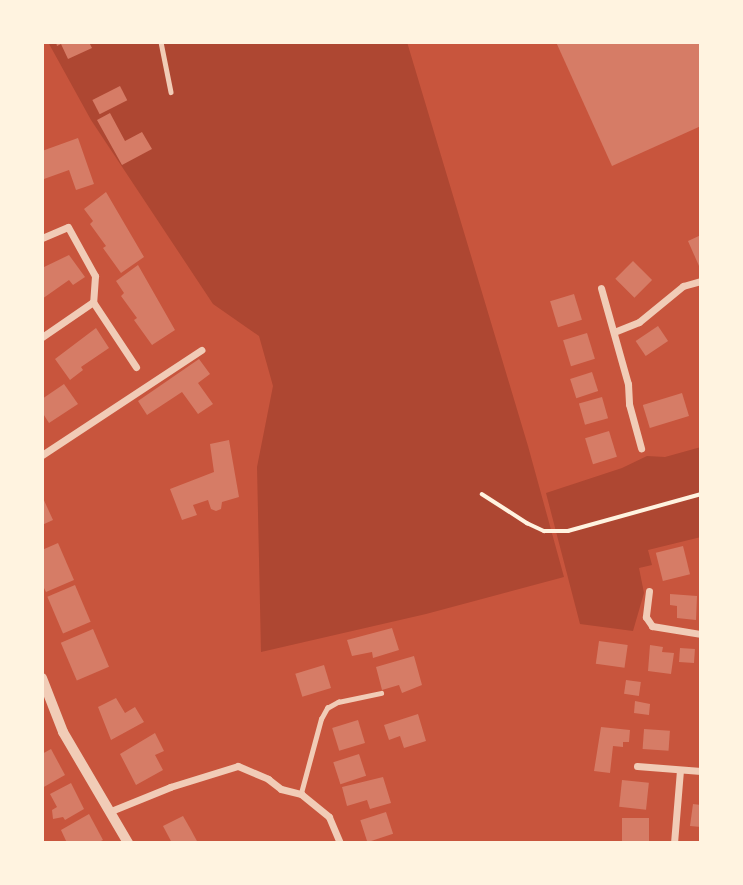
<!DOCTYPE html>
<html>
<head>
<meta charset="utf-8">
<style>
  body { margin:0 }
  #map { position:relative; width:743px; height:885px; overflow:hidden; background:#c8553d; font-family:Quicksand,sans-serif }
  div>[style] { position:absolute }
  .green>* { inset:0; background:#ae4732 }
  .building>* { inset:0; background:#d67c66; transform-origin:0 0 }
  .path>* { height:3.5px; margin:-1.75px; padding:0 1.75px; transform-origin:1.75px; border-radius:1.75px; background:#fff3e0 }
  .service>* { height:4.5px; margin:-2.25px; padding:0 2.25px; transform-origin:2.25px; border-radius:2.25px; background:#f1ccb7 }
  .minor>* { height:7px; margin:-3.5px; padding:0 3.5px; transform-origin:3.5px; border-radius:3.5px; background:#f1ccb7 }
  .tertiary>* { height:10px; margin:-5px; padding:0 5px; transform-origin:5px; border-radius:5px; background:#f1ccb7 }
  span { translate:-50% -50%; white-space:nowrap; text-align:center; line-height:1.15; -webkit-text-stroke:5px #fff3e0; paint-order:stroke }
  .frame { position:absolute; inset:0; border:44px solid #fff3e0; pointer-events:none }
</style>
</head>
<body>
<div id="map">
  <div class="green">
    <i style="clip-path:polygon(48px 42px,407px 42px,528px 446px,564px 577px,426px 614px,261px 652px,257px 467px,273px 386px,259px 336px,213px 304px,91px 120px)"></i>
    <i style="clip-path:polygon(701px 447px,701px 537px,648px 550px,652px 565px,639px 568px,644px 593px,633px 631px,580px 624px,546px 493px,622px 468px,647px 456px,665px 457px)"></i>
  </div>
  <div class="building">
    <i style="clip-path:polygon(56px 42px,89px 42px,92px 48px,68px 59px,61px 44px,57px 46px)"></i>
    <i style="clip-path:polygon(556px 42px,701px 42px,701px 126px,612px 166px)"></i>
    <i style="left:120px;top:86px;width:16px;height:31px;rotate:63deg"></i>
    <i style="clip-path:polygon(110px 113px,125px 141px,142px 132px,152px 149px,122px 165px,97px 120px)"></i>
    <i style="clip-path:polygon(78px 138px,94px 184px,76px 190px,69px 170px,44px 179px,42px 151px)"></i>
    <i style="clip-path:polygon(106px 192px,144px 257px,121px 273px,103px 248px,106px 246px,90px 224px,93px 221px,84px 209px)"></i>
    <i style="clip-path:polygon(701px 235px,701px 265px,699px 266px,688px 241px)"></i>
    <i style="clip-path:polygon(69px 255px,85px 277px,73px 285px,69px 280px,42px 299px,42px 268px)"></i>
    <i style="left:633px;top:261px;width:27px;height:25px;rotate:45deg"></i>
    <i style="clip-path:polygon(138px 265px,175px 330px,152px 345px,134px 320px,137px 318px,121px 296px,124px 293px,116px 281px)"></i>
    <i style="left:574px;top:294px;width:27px;height:25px;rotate:73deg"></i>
    <i style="left:658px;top:326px;width:18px;height:27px;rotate:56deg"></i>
    <i style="clip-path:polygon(96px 328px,109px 348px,81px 367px,83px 370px,70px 380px,55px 359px)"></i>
    <i style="left:587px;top:333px;width:27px;height:25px;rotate:73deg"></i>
    <i style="clip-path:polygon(199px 359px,210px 374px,198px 383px,213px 404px,198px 414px,182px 392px,147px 415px,138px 401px)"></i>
    <i style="left:592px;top:372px;width:20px;height:23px;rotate:72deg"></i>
    <i style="clip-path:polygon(64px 384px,78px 404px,49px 423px,42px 412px,42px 399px)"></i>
    <i style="left:682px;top:393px;width:24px;height:41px;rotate:73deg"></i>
    <i style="left:602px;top:397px;width:22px;height:24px;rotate:74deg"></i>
    <i style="left:609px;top:431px;width:27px;height:25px;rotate:73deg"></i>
    <i style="clip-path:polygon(229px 440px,239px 497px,222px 502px,221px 509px,216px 511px,211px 509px,208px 500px,193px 505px,197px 515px,182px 520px,170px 489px,214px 472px,210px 444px)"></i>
    <i style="clip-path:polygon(42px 496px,53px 520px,42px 525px)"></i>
    <i style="clip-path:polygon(58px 543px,74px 580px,46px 592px,42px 584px,42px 550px)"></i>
    <i style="left:683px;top:546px;width:29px;height:28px;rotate:76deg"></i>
    <i style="left:75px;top:585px;width:40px;height:30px;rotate:67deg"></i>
    <i style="clip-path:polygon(670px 594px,697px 596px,696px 620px,677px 618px,677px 606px,670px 605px)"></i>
    <i style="clip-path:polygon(392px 628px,399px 650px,373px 658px,372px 652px,352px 656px,347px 640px)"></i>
    <i style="left:93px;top:629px;width:41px;height:35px;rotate:67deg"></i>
    <i style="left:599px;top:641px;width:29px;height:23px;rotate:8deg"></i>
    <i style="clip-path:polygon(650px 645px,663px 647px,662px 652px,674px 653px,671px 674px,648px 671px)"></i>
    <i style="left:680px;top:648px;width:15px;height:14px;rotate:4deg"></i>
    <i style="clip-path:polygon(414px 656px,422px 685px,402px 693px,399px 685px,382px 690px,376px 667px)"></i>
    <i style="left:324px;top:665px;width:24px;height:30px;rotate:73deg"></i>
    <i style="left:626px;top:680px;width:15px;height:14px;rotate:8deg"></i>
    <i style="clip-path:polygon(116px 698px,125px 713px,135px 707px,144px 722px,111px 740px,98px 707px)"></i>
    <i style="clip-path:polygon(635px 701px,650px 704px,649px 715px,634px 713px)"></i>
    <i style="clip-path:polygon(418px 714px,426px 741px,404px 748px,400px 736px,389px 740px,384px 725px)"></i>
    <i style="left:358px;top:720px;width:24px;height:27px;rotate:73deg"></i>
    <i style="clip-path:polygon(601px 727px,630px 730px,629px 742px,623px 742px,623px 747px,613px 746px,610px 773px,594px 771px)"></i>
    <i style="left:644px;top:729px;width:26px;height:20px;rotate:4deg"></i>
    <i style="clip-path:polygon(155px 733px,164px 751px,155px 755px,163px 770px,136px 785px,120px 754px)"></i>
    <i style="clip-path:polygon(51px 749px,65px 775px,42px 788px,42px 754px)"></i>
    <i style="left:359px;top:754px;width:23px;height:27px;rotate:72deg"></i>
    <i style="clip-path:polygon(383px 777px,391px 803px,370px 809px,367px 800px,347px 806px,342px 787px)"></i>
    <i style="left:622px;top:780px;width:27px;height:27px;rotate:6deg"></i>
    <i style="clip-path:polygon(71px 783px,84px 809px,65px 820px,63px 817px,53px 819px,52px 810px,57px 807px,50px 794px)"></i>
    <i style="clip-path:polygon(693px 804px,701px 805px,701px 827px,690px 826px)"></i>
    <i style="left:386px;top:812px;width:23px;height:27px;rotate:72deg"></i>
    <i style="clip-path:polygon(89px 814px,103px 840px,97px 843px,67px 843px,61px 830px)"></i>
    <i style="clip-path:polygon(183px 816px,191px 830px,198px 843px,172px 843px,163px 826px)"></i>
    <i style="left:622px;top:818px;width:27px;height:25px"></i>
  </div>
  <div class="path">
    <i style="left:482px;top:494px;width:54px;rotate:32.8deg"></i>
    <i style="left:527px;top:523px;width:19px;rotate:25deg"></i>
    <i style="left:544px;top:531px;width:24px"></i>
    <i style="left:568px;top:531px;width:138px;rotate:-15.5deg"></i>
  </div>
  <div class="service">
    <i style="left:161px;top:42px;width:51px;rotate:78.7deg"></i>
    <i style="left:301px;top:793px;width:77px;rotate:-74.9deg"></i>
    <i style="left:321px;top:719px;width:13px;rotate:-61deg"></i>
    <i style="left:327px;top:708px;width:13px;rotate:-29deg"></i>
    <i style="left:338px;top:702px;width:44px;rotate:-11.8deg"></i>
  </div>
  <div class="minor">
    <i style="left:42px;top:238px;width:28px;rotate:-23deg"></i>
    <i style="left:68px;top:227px;width:56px;rotate:61.1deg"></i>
    <i style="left:95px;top:276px;width:26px;rotate:94deg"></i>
    <i style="left:93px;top:302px;width:62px;rotate:145.5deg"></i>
    <i style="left:601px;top:288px;width:100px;rotate:74.3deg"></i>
    <i style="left:628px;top:384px;width:20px;rotate:87deg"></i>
    <i style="left:629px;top:404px;width:46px;rotate:74.7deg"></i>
    <i style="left:93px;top:302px;width:78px;rotate:56.5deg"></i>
    <i style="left:614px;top:332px;width:27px;rotate:-22deg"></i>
    <i style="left:639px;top:322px;width:57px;rotate:-39.3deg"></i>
    <i style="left:683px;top:286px;width:19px;rotate:-16deg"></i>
    <i style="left:42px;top:455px;width:191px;rotate:-33.4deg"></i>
    <i style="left:649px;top:591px;width:26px;rotate:97deg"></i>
    <i style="left:646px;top:617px;width:11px;rotate:56deg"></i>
    <i style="left:652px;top:626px;width:50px;rotate:9.3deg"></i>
    <i style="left:637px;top:766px;width:64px;rotate:4.5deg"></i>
    <i style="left:111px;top:811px;width:64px;rotate:-22.1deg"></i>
    <i style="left:170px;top:787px;width:71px;rotate:-17.2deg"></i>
    <i style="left:238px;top:766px;width:33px;rotate:23deg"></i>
    <i style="left:268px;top:779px;width:16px;rotate:38deg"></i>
    <i style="left:281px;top:789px;width:21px;rotate:14deg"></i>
    <i style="left:301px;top:794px;width:36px;rotate:39deg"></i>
    <i style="left:329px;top:817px;width:28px;rotate:67deg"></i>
    <i style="left:674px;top:843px;width:73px;rotate:-85.3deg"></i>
  </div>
  <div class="tertiary">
    <i style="left:42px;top:678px;width:58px;rotate:68.7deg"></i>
    <i style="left:63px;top:732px;width:129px;rotate:59.6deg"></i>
  </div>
  <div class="frame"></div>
</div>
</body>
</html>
